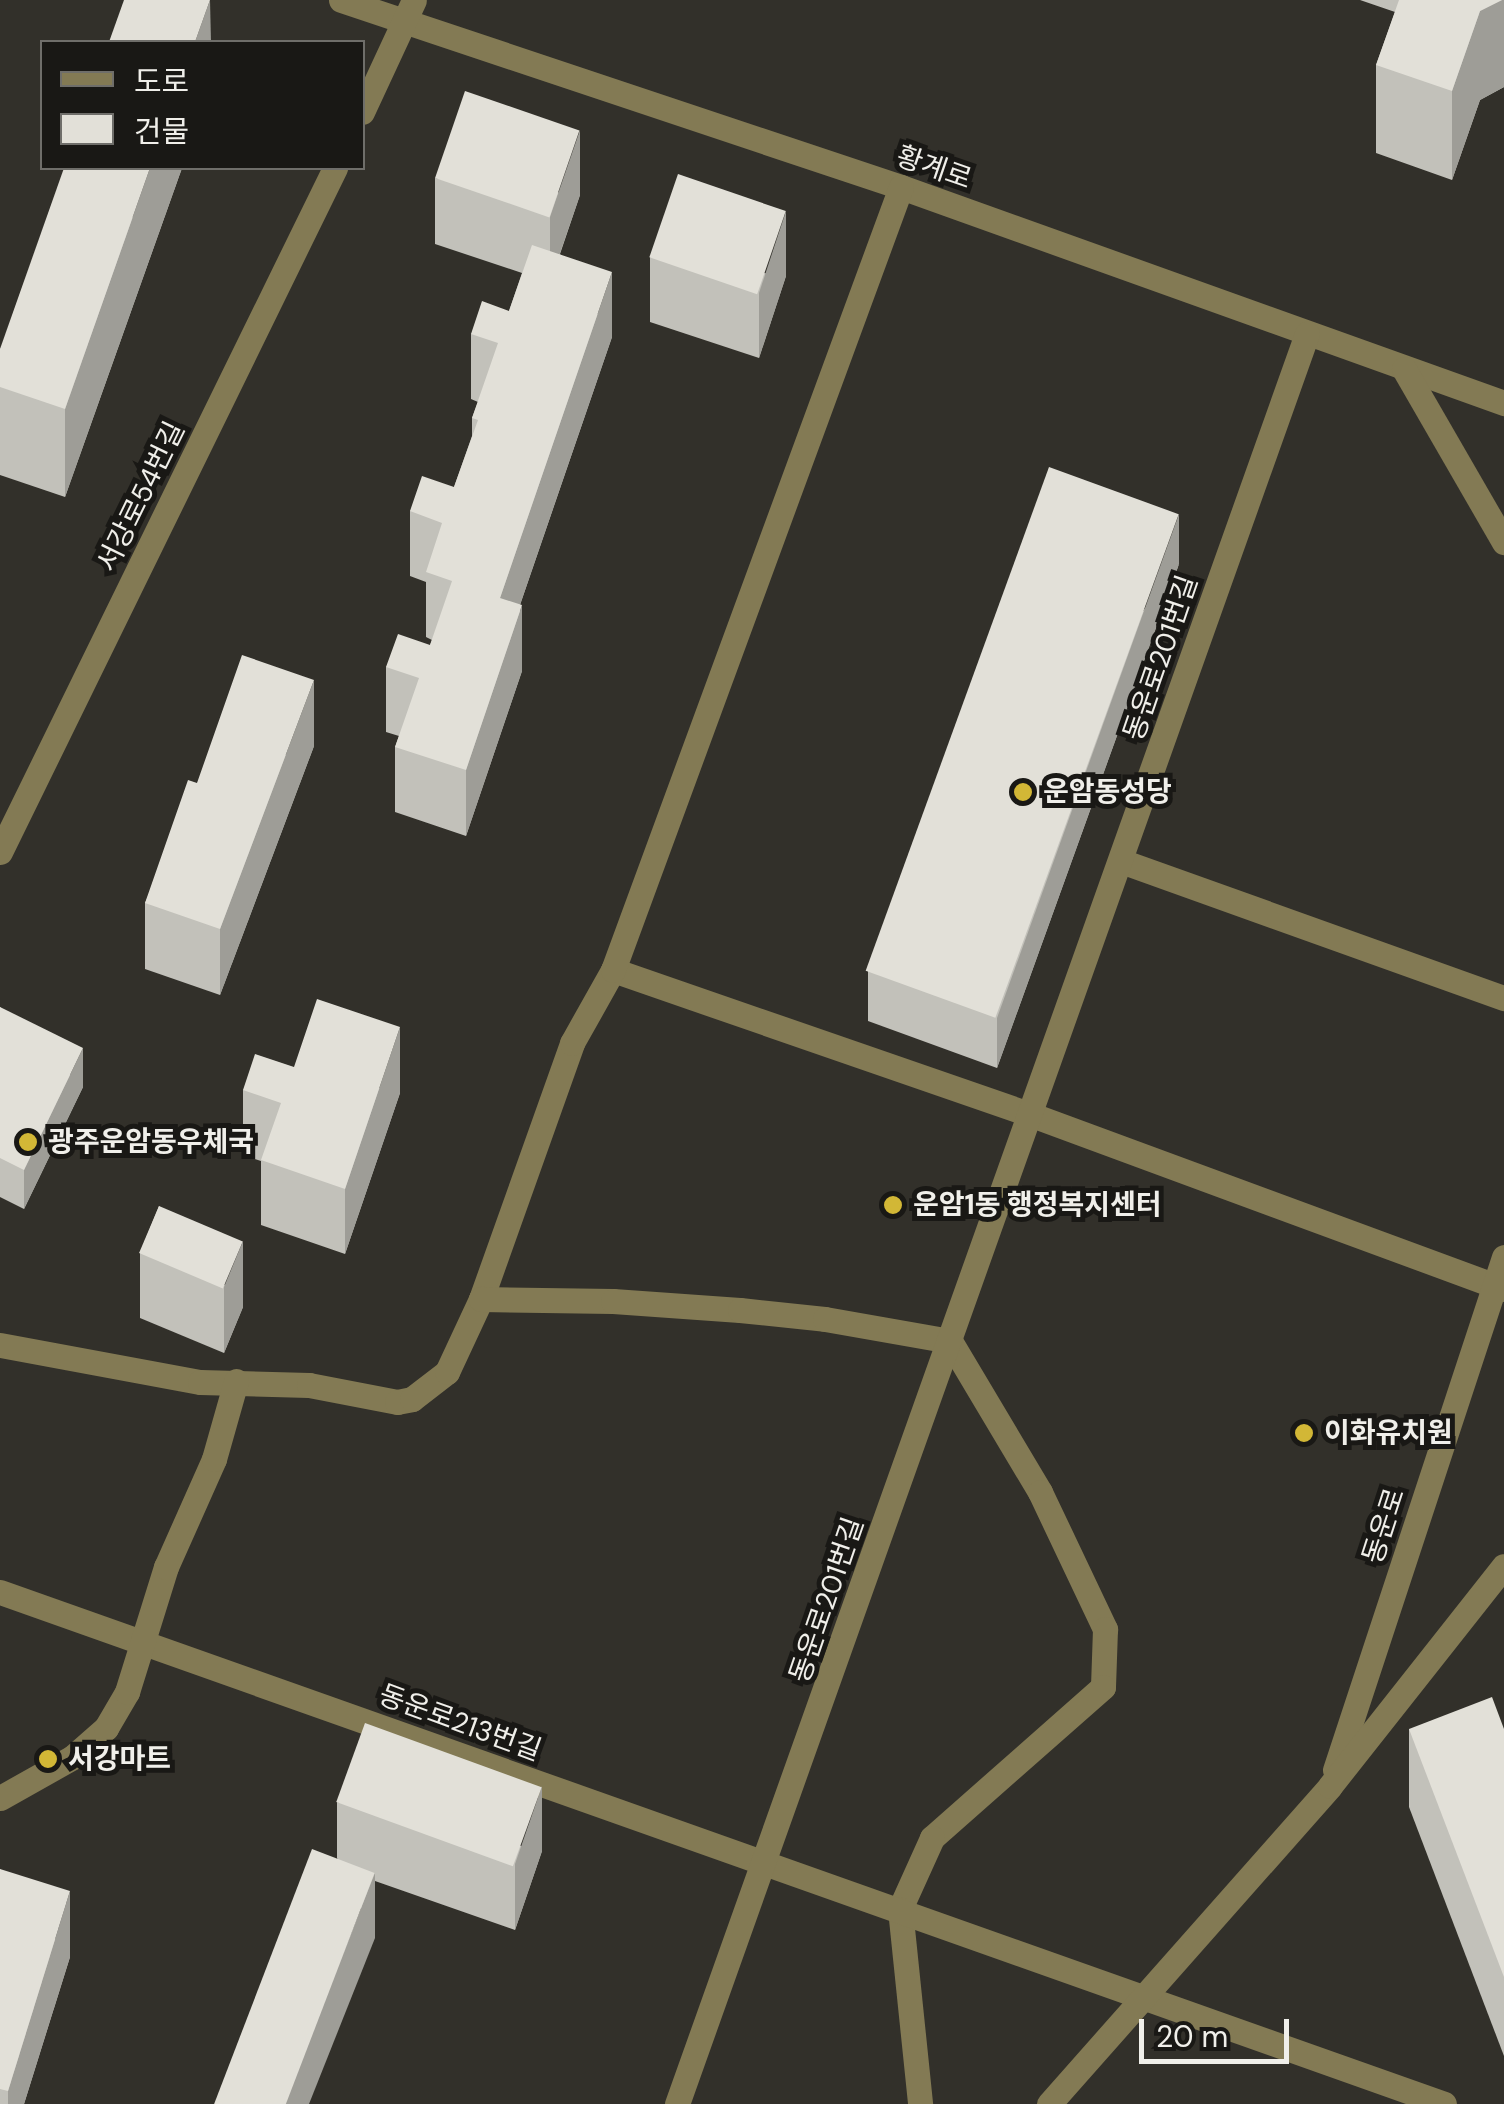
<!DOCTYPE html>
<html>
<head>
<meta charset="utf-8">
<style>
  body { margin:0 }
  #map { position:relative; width:1504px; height:2104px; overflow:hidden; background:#32302a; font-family:"DM Sans","Noto Sans KR",sans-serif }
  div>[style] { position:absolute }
  .minor>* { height:25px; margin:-12.5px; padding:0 12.5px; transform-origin:12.5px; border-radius:12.5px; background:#837a54 }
  .wall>* { inset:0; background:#c2c1ba }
  .shaded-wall>* { inset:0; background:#9e9d97 }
  .building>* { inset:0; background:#e2e0d8; transform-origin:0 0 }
  .dots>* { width:28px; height:28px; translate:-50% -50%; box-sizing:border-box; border:5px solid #191815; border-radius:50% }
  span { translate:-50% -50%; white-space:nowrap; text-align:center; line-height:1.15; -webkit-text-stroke:10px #191815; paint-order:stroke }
  .street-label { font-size:28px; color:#f0efea }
  .poi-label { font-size:28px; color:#f0efea; font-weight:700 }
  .left { translate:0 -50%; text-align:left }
  .legend { position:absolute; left:40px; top:40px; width:325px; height:130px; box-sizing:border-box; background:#191815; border:2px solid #6f6e6a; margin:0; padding:12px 18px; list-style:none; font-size:30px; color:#f0efea }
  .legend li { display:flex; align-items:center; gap:20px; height:50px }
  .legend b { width:50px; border:2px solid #6f6e6a }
  .scale { position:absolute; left:1139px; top:2019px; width:150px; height:45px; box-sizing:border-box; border:5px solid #f0efea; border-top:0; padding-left:12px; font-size:30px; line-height:35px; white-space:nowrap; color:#f0efea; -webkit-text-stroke:8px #191815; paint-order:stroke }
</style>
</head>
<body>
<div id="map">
  <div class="minor">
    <i style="left:341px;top:0;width:590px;rotate:18.47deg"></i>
    <i style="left:901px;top:187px;width:641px;rotate:19.71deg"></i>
    <i style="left:362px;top:112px;width:123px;rotate:-65.1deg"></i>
    <i style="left:1404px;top:369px;width:200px;rotate:60deg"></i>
    <i style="left:0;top:852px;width:762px;rotate:-63.91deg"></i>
    <i style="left:1121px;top:861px;width:407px;rotate:19.7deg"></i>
    <i style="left:613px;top:970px;width:443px;rotate:19.1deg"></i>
    <i style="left:1032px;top:1115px;width:503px;rotate:20.24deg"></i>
    <i style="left:481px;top:1299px;width:272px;rotate:-70.4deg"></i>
    <i style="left:572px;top:1043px;width:84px;rotate:-60.7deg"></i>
    <i style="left:613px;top:970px;width:834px;rotate:-69.81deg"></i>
    <i style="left:0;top:1345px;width:203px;rotate:10.5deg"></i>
    <i style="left:200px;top:1382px;width:109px;rotate:1.6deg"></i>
    <i style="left:309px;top:1385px;width:90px;rotate:10.9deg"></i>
    <i style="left:397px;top:1402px;width:15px;rotate:-11deg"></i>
    <i style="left:412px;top:1399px;width:44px;rotate:-37.6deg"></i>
    <i style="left:447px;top:1372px;width:81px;rotate:-65deg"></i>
    <i style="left:481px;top:1299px;width:132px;rotate:0.9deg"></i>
    <i style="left:613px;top:1301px;width:127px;rotate:4.1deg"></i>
    <i style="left:740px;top:1310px;width:85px;rotate:6deg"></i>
    <i style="left:825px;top:1319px;width:127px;rotate:10deg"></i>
    <i style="left:950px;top:1341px;width:176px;rotate:59.2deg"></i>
    <i style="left:1040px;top:1492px;width:152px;rotate:64.6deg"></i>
    <i style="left:1105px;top:1629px;width:58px;rotate:92deg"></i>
    <i style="left:1103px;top:1687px;width:228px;rotate:138.6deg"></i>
    <i style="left:932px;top:1838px;width:78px;rotate:114.3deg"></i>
    <i style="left:900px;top:1909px;width:196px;rotate:84.1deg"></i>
    <i style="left:0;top:1592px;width:1532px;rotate:19.52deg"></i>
    <i style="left:1335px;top:1770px;width:540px;rotate:-71.77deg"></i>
    <i style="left:0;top:1798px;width:84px;rotate:-29.3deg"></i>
    <i style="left:73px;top:1757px;width:44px;rotate:-41.3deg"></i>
    <i style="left:106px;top:1728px;width:42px;rotate:-59.7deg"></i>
    <i style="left:127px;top:1692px;width:131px;rotate:-72.7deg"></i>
    <i style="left:166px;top:1567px;width:118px;rotate:-66deg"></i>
    <i style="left:214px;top:1459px;width:81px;rotate:-74.2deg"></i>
    <i style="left:677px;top:2104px;width:1879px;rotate:-70.41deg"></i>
    <i style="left:1049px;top:2104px;width:424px;rotate:-48.5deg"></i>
    <i style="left:1330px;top:1786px;width:280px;rotate:-51.7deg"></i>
  </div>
  <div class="wall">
    <i style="clip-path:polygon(1360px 0,1504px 0,1504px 87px,1480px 100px,1452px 180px,1376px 153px,1376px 65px,1395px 12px)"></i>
    <i style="clip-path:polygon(182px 168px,65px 497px,0 475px,0 349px)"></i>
    <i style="clip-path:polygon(435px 178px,580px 195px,560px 254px,612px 337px,520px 605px,522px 671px,466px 836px,395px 812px,395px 747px,399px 736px,386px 732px,386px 667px,430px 645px,432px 640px,426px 637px,426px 582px,410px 576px,410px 511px,454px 487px,472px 436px,472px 418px,478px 402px,471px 399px,471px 334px,509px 311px,522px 273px,435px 244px)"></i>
    <i style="clip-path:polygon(650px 257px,786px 276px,759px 358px,650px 322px)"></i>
    <i style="clip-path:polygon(1179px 564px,997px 1068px,868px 1021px,868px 971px)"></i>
    <i style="clip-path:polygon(314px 746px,220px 995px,145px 969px,145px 903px,197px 783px)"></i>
    <i style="clip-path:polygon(0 1007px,83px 1087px,24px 1209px,0 1197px)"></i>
    <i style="clip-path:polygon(294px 1067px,400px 1093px,345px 1254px,261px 1225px,261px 1161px,243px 1155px,243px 1090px)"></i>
    <i style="clip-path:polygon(159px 1206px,243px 1307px,224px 1353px,140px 1318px,140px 1253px)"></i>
    <i style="clip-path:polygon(1409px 1729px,1504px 1729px,1504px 2056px,1409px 1807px)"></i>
    <i style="clip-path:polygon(337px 1802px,542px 1851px,515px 1930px,375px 1881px,375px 1938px,337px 1858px)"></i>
    <i style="clip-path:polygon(0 1869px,70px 1957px,24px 2104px,0 2104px)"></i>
  </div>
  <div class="shaded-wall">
    <i style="clip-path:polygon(210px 0,211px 42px,195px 42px)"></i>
    <i style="clip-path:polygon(1502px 0,1504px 0,1504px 87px,1480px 100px,1452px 180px,1452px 91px,1480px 11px)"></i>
    <i style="clip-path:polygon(580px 130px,580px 195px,550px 282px,550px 217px)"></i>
    <i style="clip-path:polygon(150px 168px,182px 168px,65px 497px,65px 409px)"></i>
    <i style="clip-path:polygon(786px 211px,786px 276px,759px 358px,759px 293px)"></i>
    <i style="clip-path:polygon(612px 272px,612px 337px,500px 663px,500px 598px)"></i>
    <i style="clip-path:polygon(1179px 514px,1179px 564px,997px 1068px,997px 1018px)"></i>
    <i style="clip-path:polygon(522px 605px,522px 671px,466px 836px,466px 770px)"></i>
    <i style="clip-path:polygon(314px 680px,314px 746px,220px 995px,220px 929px)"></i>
    <i style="clip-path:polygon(400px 1027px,400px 1093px,345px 1254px,345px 1189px)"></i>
    <i style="clip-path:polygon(83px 1048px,83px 1087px,24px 1209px,24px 1170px)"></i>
    <i style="clip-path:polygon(243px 1241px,243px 1307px,224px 1353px,224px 1287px)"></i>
    <i style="clip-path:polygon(542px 1786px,542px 1851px,515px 1930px,515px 1864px)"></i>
    <i style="clip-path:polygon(375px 1873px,375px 1938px,309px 2104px,283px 2104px)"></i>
    <i style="clip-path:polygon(70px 1891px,70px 1957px,24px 2104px,8px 2104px,8px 2091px)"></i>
  </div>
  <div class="building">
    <i style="clip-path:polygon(124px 0,210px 0,195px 42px,109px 42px)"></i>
    <i style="clip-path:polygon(1399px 0,1502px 0,1480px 11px,1452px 91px,1376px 65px)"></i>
    <i style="left:465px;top:91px;width:121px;height:92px;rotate:19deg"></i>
    <i style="clip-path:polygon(64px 168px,150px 168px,65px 409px,0 387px,0 349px)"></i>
    <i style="left:678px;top:174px;width:114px;height:88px;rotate:19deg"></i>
    <i style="clip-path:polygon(532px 245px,612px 272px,500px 598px,522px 605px,466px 770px,395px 747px,419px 678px,386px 667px,398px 634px,430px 645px,452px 581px,426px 572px,442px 523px,410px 511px,422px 476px,454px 487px,478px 420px,472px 418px,498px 343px,471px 334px,482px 301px,509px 311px)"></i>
    <i style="left:1049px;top:467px;width:138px;height:536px;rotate:20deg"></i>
    <i style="clip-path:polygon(242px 655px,314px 680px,220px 929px,145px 903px,188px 780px,197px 783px)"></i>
    <i style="clip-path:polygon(317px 999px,400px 1027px,345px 1189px,261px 1160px,281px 1103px,243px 1090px,255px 1054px,294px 1067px)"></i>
    <i style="clip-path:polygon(0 1007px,83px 1048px,24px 1170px,0 1158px)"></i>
    <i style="left:159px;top:1206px;width:91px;height:51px;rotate:23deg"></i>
    <i style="clip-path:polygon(1492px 1697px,1504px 1729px,1504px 1977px,1409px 1729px)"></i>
    <i style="left:365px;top:1723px;width:188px;height:84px;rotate:20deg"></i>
    <i style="left:312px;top:1849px;width:67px;height:274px;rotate:21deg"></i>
    <i style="clip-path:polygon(0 1869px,70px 1891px,8px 2091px,0 2089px)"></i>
  </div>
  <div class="dots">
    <i style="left:1023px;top:792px;background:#d2b736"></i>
    <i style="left:28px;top:1142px;background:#d2b736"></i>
    <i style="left:893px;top:1205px;background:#d2b736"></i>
    <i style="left:1304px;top:1433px;background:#d2b736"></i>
    <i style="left:48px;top:1759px;background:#d2b736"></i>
  </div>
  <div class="street-label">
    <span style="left:934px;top:168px;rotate:19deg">황계로</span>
    <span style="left:141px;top:497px;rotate:-64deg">서강로54번길</span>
    <span style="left:1161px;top:658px;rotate:-71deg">동운로201번길</span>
    <span style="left:1384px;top:1526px;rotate:-72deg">동운로</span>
    <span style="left:827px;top:1600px;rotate:-71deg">동운로201번길</span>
    <span style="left:460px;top:1723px;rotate:20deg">동운로213번길</span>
  </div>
  <div class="poi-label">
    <span class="left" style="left:1043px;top:792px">운암동성당</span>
    <span class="left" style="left:48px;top:1142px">광주운암동우체국</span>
    <span class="left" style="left:913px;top:1205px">운암1동 행정복지센터</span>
    <span class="left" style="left:1324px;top:1433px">이화유치원</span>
    <span class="left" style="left:68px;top:1759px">서강마트</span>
  </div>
  <ul class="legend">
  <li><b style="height:12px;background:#837a54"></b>도로</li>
  <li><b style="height:28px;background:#e2e0d8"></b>건물</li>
  </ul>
  <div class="scale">20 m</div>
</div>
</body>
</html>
